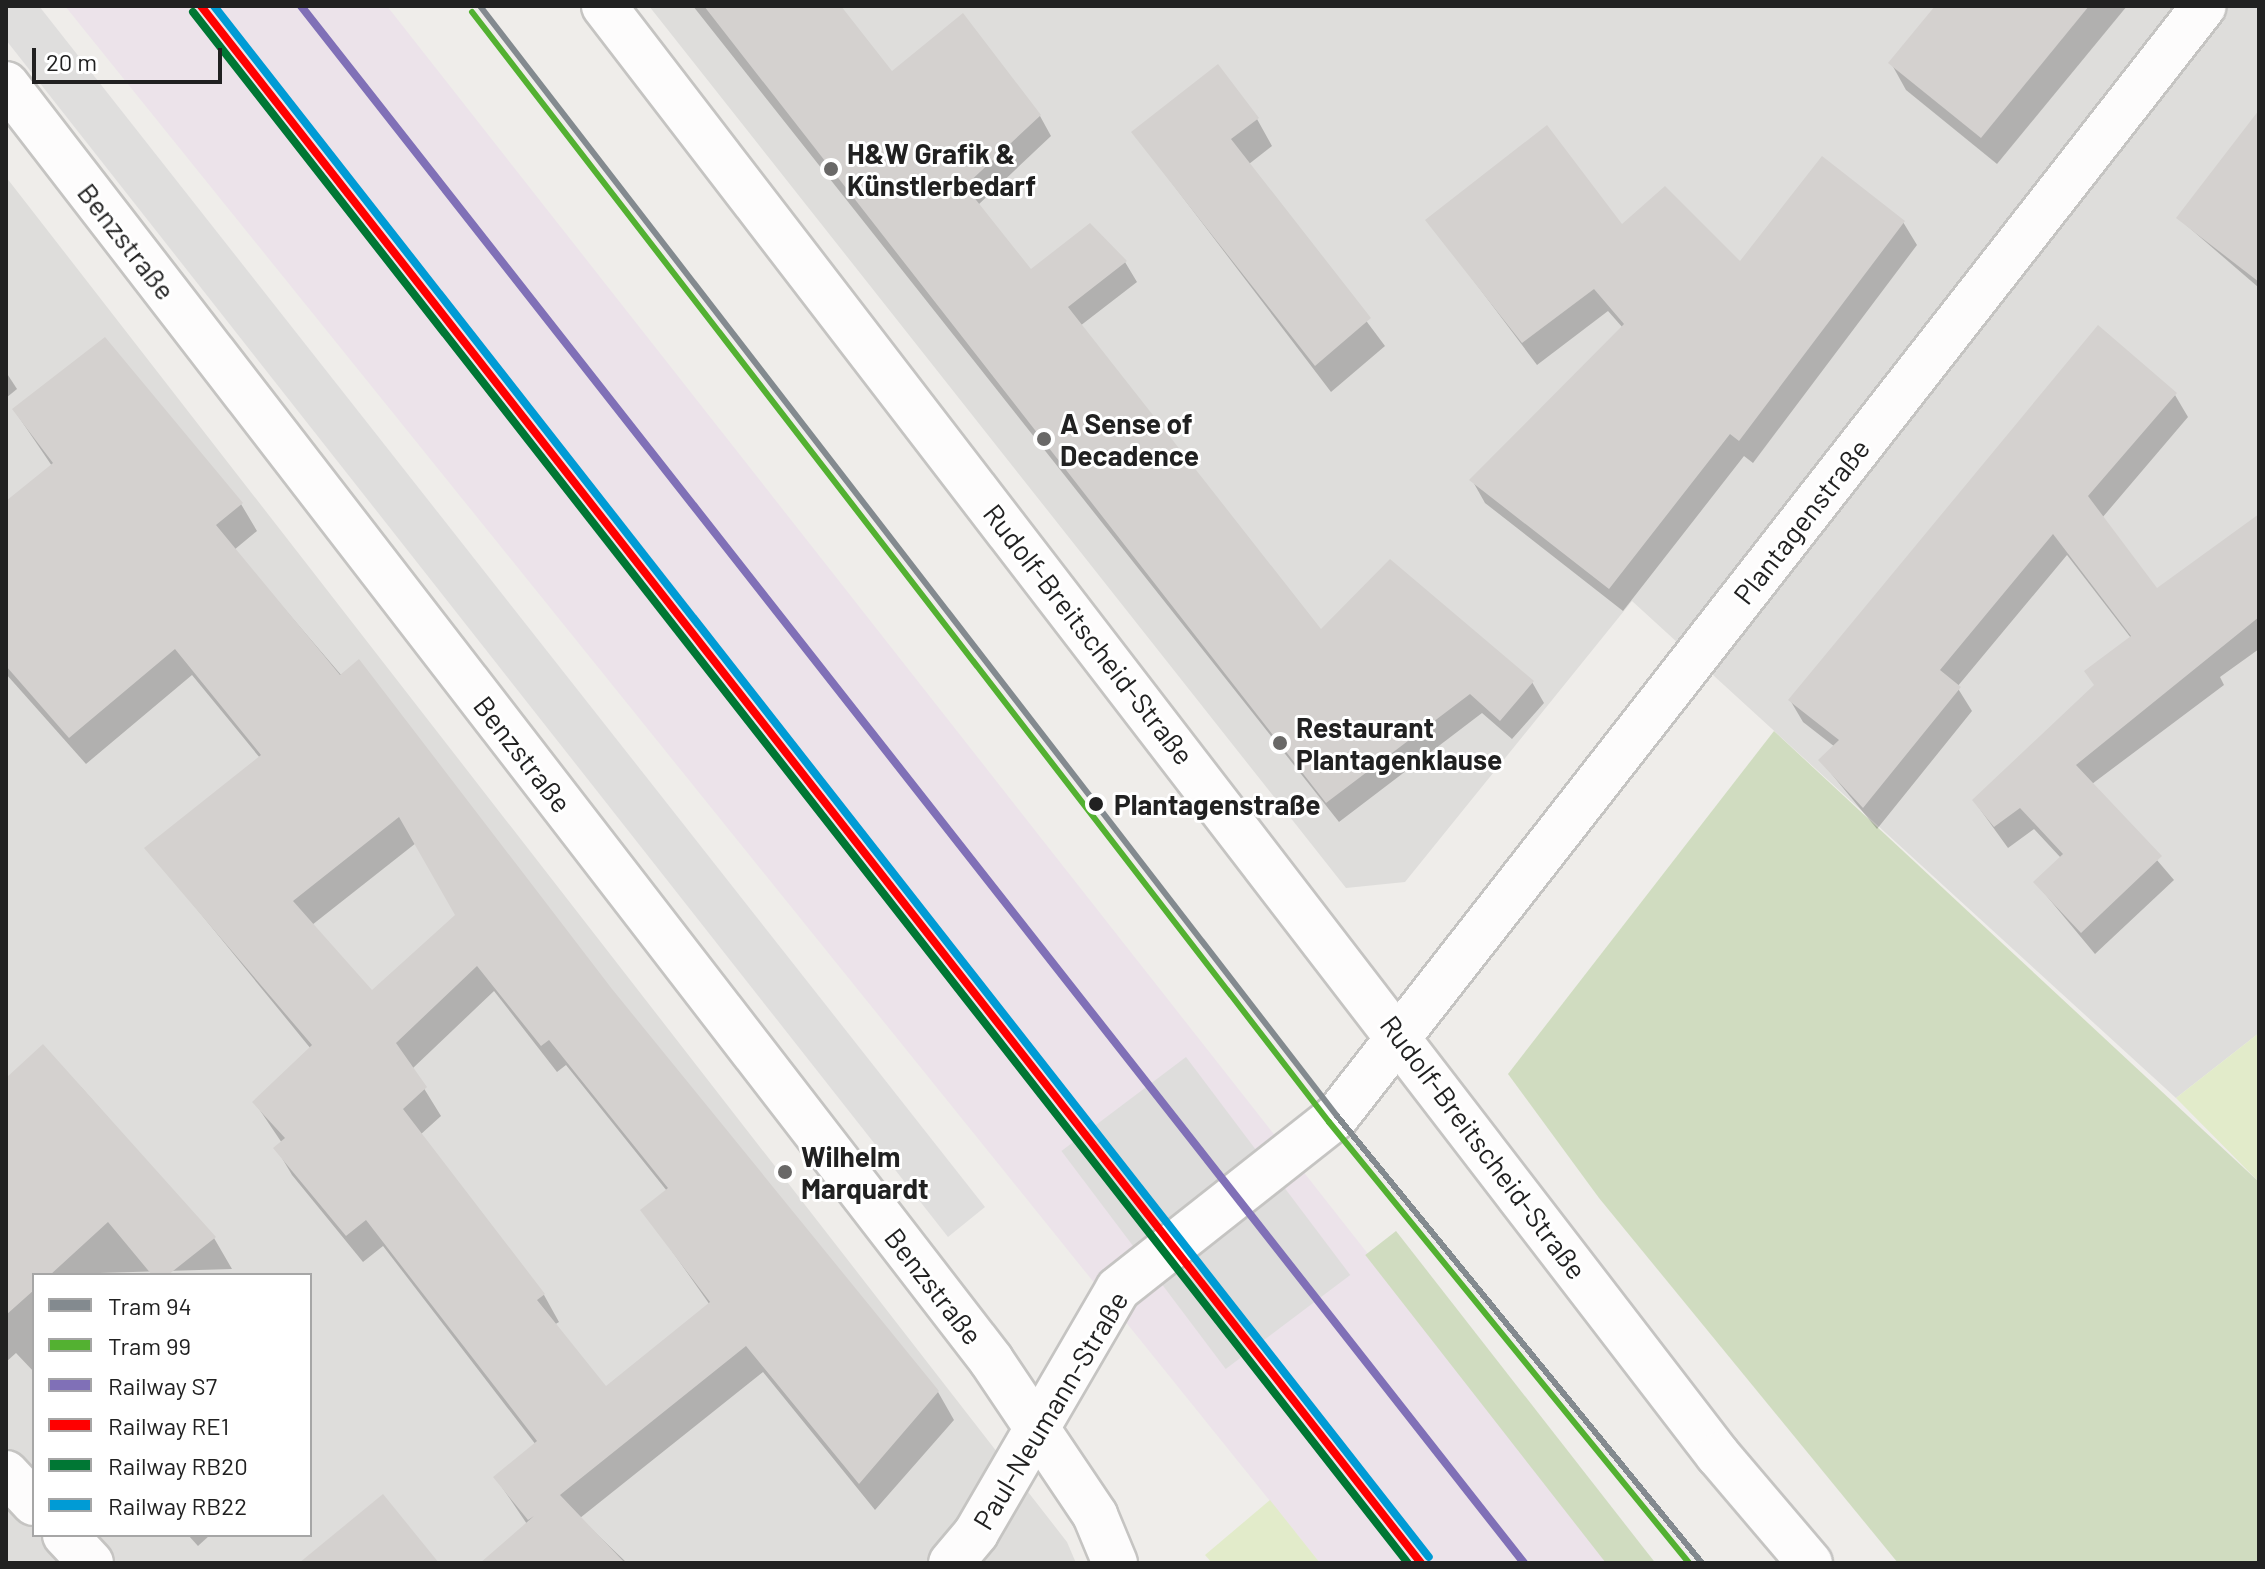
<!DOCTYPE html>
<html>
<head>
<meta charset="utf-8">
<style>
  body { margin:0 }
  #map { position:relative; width:2265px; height:1569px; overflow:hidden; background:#efedea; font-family:Barlow,sans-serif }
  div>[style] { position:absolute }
  .residential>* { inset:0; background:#dedddb }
  .industrial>* { inset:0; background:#ece3ea }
  .grass>* { inset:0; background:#e2ebca }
  .forest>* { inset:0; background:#d0dcc0; transform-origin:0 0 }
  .parking>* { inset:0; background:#dfdedd }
  .pier>* { inset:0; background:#dedddc; transform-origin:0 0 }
  .shadow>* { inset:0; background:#0003 }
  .building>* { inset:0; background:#d4d1cf }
  .roads { filter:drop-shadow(2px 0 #c5c4c2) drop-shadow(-2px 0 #c5c4c2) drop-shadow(0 2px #c5c4c2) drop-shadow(0 -2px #c5c4c2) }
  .minor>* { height:44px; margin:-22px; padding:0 22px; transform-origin:22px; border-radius:22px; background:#fdfcfc }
  .rail-1>* { height:8px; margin:-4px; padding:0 4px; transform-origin:4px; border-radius:4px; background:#8070b7 }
  .rail-2>* { height:8px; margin:-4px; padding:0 4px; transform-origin:4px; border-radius:4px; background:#f00 }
  .rail-3>* { height:8px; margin:-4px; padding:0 4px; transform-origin:4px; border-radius:4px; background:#007734 }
  .rail-4>* { height:8px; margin:-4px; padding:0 4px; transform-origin:4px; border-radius:4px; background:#009bd5 }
  .tram-1>* { height:6px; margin:-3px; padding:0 3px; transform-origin:3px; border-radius:3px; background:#838a8f }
  .tram-2>* { height:6px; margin:-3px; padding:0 3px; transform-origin:3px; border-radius:3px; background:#53b131 }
  .dots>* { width:22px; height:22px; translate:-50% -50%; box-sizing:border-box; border:4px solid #fff; border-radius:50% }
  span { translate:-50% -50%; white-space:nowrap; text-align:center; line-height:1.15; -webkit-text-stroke:6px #fff; paint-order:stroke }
  .poi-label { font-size:28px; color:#212121; font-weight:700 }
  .left { translate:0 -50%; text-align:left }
  .street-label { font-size:28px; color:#212121 }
  .stop-label { font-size:28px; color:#212121; font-weight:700 }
  .frame { position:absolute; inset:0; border:8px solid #212121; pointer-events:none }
  .legend { position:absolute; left:32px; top:1273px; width:280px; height:264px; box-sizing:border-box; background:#fff; border:2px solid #a6a6a6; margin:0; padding:10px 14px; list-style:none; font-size:24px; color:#212121 }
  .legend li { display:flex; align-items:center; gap:16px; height:40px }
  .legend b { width:40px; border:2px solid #a6a6a6 }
  .scale { position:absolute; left:32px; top:48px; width:190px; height:36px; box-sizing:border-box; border:4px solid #212121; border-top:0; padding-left:10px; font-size:24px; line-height:28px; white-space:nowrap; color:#212121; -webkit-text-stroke:6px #fff; paint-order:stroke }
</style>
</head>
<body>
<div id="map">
  <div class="residential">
    <i style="clip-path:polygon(649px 6px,2259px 6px,2259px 1033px,2176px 1098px,1632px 601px,1405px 882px,1346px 888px)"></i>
    <i style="clip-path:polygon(evenodd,6px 177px,1067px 1542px,1076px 1563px,6px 1563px,6px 177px,34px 1275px,310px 1275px,310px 1535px,34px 1535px,34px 1275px)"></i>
  </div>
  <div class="industrial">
    <i style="clip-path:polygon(65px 6px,387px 6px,1611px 1563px,1320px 1563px)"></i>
  </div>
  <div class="grass">
    <i style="clip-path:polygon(2259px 1033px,2259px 1182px,2176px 1098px)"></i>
    <i style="clip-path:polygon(1270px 1500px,1320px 1563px,1212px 1563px,1205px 1555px)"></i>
  </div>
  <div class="forest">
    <i style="clip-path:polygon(1774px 731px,2259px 1182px,2259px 1563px,1898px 1563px,1599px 1198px,1508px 1074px)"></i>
    <i style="left:1396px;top:1231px;width:422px;height:39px;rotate:52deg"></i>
  </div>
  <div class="parking">
    <i style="clip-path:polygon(6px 6px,39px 6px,985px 1207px,948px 1237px,6px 40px)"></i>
  </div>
  <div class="pier">
    <i style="left:1186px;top:1057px;width:273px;height:156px;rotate:53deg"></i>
  </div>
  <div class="shadow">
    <i style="clip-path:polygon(693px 6px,839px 6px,891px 74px,1040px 116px,1051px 136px,978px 205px,1031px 272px,1125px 262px,1137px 282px,1080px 326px,1321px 632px,1532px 682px,1544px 703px,1512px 739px,1482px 713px,1339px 822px)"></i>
    <i style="clip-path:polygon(1937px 6px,2127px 6px,1997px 164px,1906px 90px,1891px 63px)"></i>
    <i style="clip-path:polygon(2259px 116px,2259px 286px,2258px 287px,2178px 218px)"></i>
    <i style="clip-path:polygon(1257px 119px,1272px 146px,1249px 164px,1385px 346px,1331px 392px,1133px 132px)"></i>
    <i style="clip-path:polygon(1903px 222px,1917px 245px,1753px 463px,1744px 456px,1623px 611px,1485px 503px,1472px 480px,1623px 328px,1608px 311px,1537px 365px,1437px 232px,1622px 227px,1740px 264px)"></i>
    <i style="clip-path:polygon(6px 372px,17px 389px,6px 398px)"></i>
    <i style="clip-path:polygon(2175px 395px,2188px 417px,2102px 518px,2157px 590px,2259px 517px,2259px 649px,2220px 677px,2224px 685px,2092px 784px,2174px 880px,2095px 954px,2035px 882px,2061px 858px,2034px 829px,2008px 848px,1974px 801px,2095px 687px,2131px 638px,2067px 555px,1957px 687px,1972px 711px,1877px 829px,1820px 760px,1835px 747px,1803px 722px,1790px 700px)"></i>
    <i style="clip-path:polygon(evenodd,14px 410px,241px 504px,257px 531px,234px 550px,611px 990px,938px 1392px,954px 1420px,875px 1510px,763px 1372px,580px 1518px,627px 1563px,511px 1563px,527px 1524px,495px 1477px,536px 1445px,383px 1246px,363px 1262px,292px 1175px,276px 1148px,282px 1143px,255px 1103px,311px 1049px,147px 848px,260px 758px,192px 675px,86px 764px,6px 674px,6px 504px,52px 466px,14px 410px,416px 843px,457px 915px,372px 993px,312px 925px,416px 843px,14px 410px,494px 991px,557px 1072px,566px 1065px,667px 1191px,643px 1210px,710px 1305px,605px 1389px,554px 1325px,559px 1322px,544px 1295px,420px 1135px,441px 1116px,412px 1069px,494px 991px)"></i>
    <i style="clip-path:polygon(6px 1081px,81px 1087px,214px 1238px,232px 1269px,34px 1275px,34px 1372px,16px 1353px,6px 1362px)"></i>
    <i style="clip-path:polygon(188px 1535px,210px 1535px,198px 1546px)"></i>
  </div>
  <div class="building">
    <i style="clip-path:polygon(704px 6px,841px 6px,892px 71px,963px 13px,1041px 115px,965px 186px,1031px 269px,1090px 223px,1127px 261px,1068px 307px,1321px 629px,1390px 559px,1534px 681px,1500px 721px,1470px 694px,1326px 803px)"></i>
    <i style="clip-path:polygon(1935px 6px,2089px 6px,1981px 138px,1888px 63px)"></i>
    <i style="clip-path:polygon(1218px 64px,1259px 118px,1231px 139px,1371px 318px,1315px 366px,1131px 132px)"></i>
    <i style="clip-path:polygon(2259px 110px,2259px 282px,2176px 218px)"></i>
    <i style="clip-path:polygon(1547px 125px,1622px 224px,1665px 186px,1740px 261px,1822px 156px,1905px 221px,1739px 441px,1730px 434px,1609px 589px,1469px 480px,1624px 324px,1594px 289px,1522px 343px,1425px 220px)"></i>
    <i style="clip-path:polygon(2098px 325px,2177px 393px,2088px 496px,2157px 588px,2259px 514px,2259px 617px,2076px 765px,2162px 856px,2081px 933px,2033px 882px,2063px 854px,2020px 808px,1994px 827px,1972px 800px,2094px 685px,2084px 671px,2131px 636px,2053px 534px,1940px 670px,1961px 687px,1863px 808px,1818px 760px,1839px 740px,1788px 700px)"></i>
    <i style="clip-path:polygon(evenodd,105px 337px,243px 503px,216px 525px,340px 675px,359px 659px,612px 989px,939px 1391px,859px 1484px,746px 1346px,560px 1495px,625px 1563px,480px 1563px,534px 1516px,528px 1520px,493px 1477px,537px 1441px,366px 1220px,346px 1236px,273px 1148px,285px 1138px,252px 1102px,312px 1045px,144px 848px,261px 755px,175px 649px,69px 738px,6px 666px,6px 501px,53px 463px,12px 409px,105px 337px,399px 817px,455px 915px,372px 990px,293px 901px,399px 817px,105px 337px,477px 966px,541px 1046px,549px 1040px,668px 1188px,640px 1210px,710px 1302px,606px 1386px,537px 1300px,545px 1294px,403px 1109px,427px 1087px,396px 1043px,477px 966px)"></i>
    <i style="clip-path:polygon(43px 1044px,216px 1237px,168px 1275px,152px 1275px,108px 1222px,50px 1275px,34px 1275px,34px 1290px,6px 1315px,6px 1078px)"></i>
    <i style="clip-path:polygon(383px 1494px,439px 1563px,299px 1563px)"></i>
  </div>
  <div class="roads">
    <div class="minor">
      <i style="left:604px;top:6px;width:1828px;rotate:52.45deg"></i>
      <i style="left:1718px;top:1455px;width:142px;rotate:49.6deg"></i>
      <i style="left:6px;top:84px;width:1612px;rotate:52.33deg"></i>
      <i style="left:991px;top:1360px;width:187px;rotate:56.1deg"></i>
      <i style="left:1095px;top:1515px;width:52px;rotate:67.4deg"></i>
      <i style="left:6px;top:1473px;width:41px;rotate:47deg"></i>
      <i style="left:65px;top:1535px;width:38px;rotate:47deg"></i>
      <i style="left:951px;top:1563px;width:39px;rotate:-50deg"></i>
      <i style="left:976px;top:1533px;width:282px;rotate:-59.8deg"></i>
      <i style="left:1118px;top:1289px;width:279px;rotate:-38.3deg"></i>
      <i style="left:1337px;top:1116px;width:1408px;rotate:-52.01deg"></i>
    </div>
  </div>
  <div class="rail-1">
    <i style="left:301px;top:6px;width:1980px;rotate:51.85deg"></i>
  </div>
  <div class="rail-2">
    <i style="left:201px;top:6px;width:1978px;rotate:51.92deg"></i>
  </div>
  <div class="rail-3">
    <i style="left:193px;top:12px;width:1970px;rotate:51.93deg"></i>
  </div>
  <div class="rail-4">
    <i style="left:214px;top:6px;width:1970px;rotate:51.93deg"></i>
  </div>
  <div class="tram-1">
    <i style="left:480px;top:6px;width:1402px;rotate:52.33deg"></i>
    <i style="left:1337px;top:1116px;width:577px;rotate:50.77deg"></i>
  </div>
  <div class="tram-2">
    <i style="left:472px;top:12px;width:1402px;rotate:52.33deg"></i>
    <i style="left:1329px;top:1122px;width:569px;rotate:50.77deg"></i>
  </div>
  <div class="dots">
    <i style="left:831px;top:169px;background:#696867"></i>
    <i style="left:1044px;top:439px;background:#696867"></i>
    <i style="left:1280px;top:743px;background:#696867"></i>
    <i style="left:1096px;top:804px;background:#212121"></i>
    <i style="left:785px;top:1172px;background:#696867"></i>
  </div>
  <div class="poi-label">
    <span class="left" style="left:847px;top:169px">H&amp;W Grafik &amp;<br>Künstlerbedarf</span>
    <span class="left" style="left:1060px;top:439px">A Sense of<br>Decadence</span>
    <span class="left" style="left:1296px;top:743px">Restaurant<br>Plantagenklause</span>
    <span class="left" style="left:801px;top:1172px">Wilhelm<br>Marquardt</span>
  </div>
  <div class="street-label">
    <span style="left:127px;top:241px;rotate:52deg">Benzstraße</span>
    <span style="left:1801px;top:521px;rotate:-52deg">Plantagenstraße</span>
    <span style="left:1089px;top:634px;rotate:52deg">Rudolf-Breitscheid-Straße</span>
    <span style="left:523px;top:754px;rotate:52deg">Benzstraße</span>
    <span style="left:1484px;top:1147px;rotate:53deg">Rudolf-Breitscheid-Straße</span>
    <span style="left:934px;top:1286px;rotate:52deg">Benzstraße</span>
    <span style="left:1050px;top:1410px;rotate:-59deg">Paul-Neumann-Straße</span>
  </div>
  <div class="stop-label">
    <span class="left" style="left:1114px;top:804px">Plantagenstraße</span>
  </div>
  <div class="frame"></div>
  <ul class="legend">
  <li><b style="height:10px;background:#838a8f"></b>Tram 94</li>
  <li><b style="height:10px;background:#53b131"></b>Tram 99</li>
  <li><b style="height:10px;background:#8070b7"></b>Railway S7</li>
  <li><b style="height:10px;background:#f00"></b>Railway RE1</li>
  <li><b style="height:10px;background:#007734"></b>Railway RB20</li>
  <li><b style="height:10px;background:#009bd5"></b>Railway RB22</li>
  </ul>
  <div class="scale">20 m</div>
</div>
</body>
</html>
